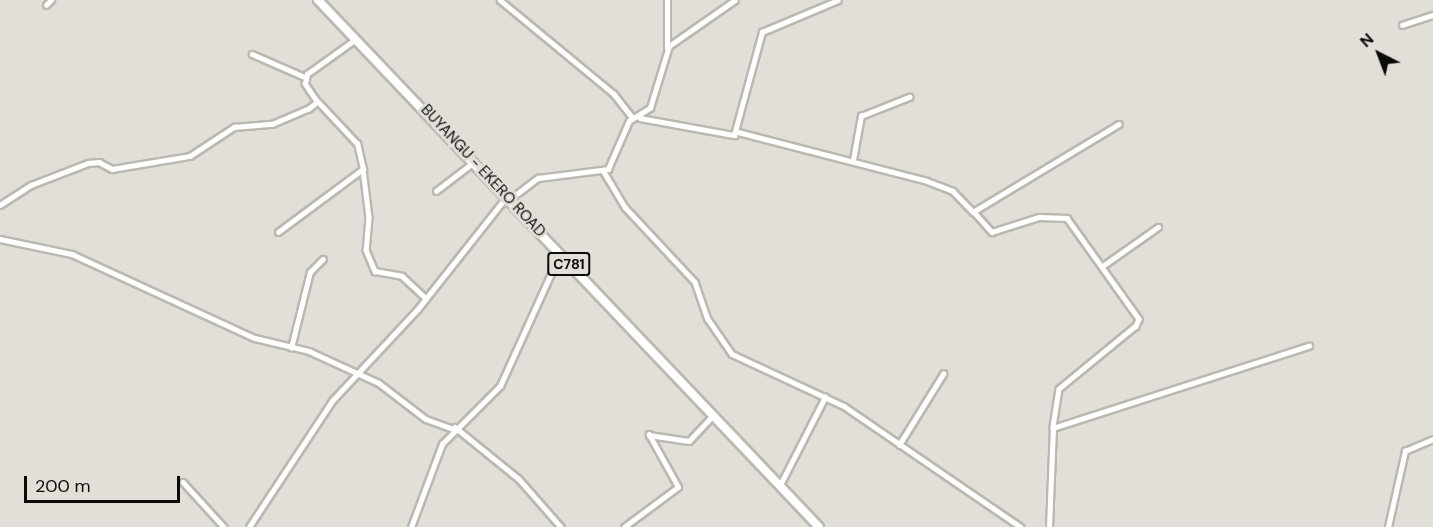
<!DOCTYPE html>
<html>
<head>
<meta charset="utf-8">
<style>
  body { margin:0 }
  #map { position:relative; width:1433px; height:527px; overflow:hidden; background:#e2dfd8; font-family:"DM Sans",sans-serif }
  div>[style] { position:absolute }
  .roads { filter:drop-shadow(2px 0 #bab8b0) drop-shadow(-2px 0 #bab8b0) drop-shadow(0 2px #bab8b0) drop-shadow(0 -2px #bab8b0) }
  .street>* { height:4.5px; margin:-2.25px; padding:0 2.25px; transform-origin:2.25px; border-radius:2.25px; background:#fff }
  .primary>* { height:8px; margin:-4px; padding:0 4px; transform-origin:4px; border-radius:4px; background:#fff }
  span { translate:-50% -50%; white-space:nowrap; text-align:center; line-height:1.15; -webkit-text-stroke:6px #e2dfd8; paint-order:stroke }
  .shield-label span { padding:2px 4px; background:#e2dfd8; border:2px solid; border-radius:4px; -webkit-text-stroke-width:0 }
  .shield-label { font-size:14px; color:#0c0b09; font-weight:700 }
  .street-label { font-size:15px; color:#0c0b09 }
  .north { position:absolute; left:1349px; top:24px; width:60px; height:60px; -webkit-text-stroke:4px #e2dfd8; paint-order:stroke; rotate:318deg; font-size:16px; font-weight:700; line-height:24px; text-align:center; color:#0c0b09 }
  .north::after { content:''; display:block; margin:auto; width:21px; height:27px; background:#0c0b09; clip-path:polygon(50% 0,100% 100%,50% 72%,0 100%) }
  .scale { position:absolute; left:24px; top:476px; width:156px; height:27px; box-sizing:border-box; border:3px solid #0c0b09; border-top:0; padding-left:8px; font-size:18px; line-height:21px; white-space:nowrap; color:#0c0b09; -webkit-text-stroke:4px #e2dfd8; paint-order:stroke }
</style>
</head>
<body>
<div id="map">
  <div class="roads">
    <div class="street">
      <i style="left:500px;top:0;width:148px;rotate:39.5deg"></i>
      <i style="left:614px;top:94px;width:29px;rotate:52deg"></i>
      <i style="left:46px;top:5px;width:7px;rotate:-45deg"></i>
      <i style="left:1402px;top:25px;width:33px;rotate:-18deg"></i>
      <i style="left:667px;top:48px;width:48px;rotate:-90deg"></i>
      <i style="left:252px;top:54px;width:58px;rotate:23.5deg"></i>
      <i style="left:640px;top:118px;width:96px;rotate:10.3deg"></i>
      <i style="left:734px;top:135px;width:107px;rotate:-74.8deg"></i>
      <i style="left:762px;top:32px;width:82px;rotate:-22.8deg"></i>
      <i style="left:738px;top:132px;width:195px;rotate:14.5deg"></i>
      <i style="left:927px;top:181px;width:28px;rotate:21deg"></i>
      <i style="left:953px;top:191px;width:29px;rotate:46deg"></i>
      <i style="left:973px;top:212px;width:170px;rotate:-31.1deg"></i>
      <i style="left:853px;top:160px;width:45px;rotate:-79.7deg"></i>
      <i style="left:861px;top:116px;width:52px;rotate:-21.6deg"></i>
      <i style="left:363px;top:169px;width:49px;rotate:83deg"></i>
      <i style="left:369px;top:218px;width:32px;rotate:95deg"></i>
      <i style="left:366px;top:250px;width:23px;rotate:67deg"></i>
      <i style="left:375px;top:271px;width:27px;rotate:10deg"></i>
      <i style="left:402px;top:276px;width:33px;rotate:43deg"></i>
      <i style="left:604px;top:172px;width:41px;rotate:59deg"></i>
      <i style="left:625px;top:207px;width:103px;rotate:47deg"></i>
      <i style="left:695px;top:282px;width:39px;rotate:71deg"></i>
      <i style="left:708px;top:319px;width:42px;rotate:55.6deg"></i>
      <i style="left:732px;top:354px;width:123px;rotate:24.9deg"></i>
      <i style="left:844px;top:406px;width:214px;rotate:34.4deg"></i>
      <i style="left:436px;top:191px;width:48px;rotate:-37.3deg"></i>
      <i style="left:510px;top:199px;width:35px;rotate:-37deg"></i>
      <i style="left:538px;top:178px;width:71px;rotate:-7.3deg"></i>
      <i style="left:608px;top:169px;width:52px;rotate:-66.4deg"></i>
      <i style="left:629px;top:121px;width:25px;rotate:-32deg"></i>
      <i style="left:650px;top:108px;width:65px;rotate:-73deg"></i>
      <i style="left:669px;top:46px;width:80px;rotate:-34.9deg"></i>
      <i style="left:0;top:205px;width:37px;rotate:-33deg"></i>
      <i style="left:31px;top:185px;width:61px;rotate:-21.1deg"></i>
      <i style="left:88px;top:163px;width:11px;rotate:-5deg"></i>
      <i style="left:99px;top:162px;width:15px;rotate:28deg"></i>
      <i style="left:112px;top:169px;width:79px;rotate:-9.5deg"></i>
      <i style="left:190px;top:156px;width:53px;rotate:-33.4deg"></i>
      <i style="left:234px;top:127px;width:38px;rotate:-5deg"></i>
      <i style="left:272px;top:124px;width:39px;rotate:-23deg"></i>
      <i style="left:308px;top:109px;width:11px;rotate:-38deg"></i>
      <i style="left:317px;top:102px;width:22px;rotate:-124deg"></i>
      <i style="left:305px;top:84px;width:10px;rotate:-79deg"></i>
      <i style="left:307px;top:74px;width:60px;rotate:-35.5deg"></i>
      <i style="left:974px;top:212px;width:27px;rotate:48deg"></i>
      <i style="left:992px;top:232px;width:49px;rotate:-17.7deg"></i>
      <i style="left:1039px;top:217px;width:28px;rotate:2deg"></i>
      <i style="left:1067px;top:218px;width:124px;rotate:54.5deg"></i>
      <i style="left:1139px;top:319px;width:8px;rotate:113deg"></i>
      <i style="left:1136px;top:326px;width:99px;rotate:140.7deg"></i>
      <i style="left:1059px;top:389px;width:39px;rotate:99deg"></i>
      <i style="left:278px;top:232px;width:106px;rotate:-36.5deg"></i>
      <i style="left:363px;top:169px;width:26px;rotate:-103deg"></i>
      <i style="left:357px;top:144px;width:60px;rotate:-133deg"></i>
      <i style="left:0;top:239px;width:74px;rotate:11.8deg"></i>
      <i style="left:72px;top:254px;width:201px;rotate:24.7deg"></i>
      <i style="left:255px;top:338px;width:56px;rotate:13.5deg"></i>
      <i style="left:309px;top:351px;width:77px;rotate:24.6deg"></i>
      <i style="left:379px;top:383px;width:59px;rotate:37.5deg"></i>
      <i style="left:426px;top:419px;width:29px;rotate:20deg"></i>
      <i style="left:1104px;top:265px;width:66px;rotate:-35.1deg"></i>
      <i style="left:291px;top:348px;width:78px;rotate:-76deg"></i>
      <i style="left:310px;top:272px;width:18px;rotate:-45deg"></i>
      <i style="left:455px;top:427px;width:82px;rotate:39.1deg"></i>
      <i style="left:519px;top:479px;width:64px;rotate:48.8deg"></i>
      <i style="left:899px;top:445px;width:84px;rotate:-58.2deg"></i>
      <i style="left:183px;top:482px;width:61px;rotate:47.7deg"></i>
      <i style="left:780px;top:485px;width:99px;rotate:-62.9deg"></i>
      <i style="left:249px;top:527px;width:151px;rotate:-56.6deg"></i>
      <i style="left:332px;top:401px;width:125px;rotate:-47deg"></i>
      <i style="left:417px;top:310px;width:145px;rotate:-51.7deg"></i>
      <i style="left:411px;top:527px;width:89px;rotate:-69.5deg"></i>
      <i style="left:442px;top:444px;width:82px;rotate:-45deg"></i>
      <i style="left:500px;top:386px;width:145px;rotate:-65.6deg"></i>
      <i style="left:624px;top:527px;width:67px;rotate:-36.5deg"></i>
      <i style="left:678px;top:487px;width:60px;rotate:-119.1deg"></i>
      <i style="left:649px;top:435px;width:40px;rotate:8.5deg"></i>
      <i style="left:689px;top:441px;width:35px;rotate:-47deg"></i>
      <i style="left:1049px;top:527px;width:99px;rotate:-87.7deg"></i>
      <i style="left:1053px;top:428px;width:269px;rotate:-17.8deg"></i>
      <i style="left:1388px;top:527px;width:78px;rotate:-77.4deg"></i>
      <i style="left:1405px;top:451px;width:30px;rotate:-23deg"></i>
    </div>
    <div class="primary">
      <i style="left:318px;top:0;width:727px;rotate:46.45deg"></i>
    </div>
  </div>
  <div class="shield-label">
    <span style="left:569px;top:264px">C781</span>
  </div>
  <div class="street-label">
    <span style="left:483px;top:171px;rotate:47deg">BUYANGU - EKERO ROAD</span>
  </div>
  <div class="north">N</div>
  <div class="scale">200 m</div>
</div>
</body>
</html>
